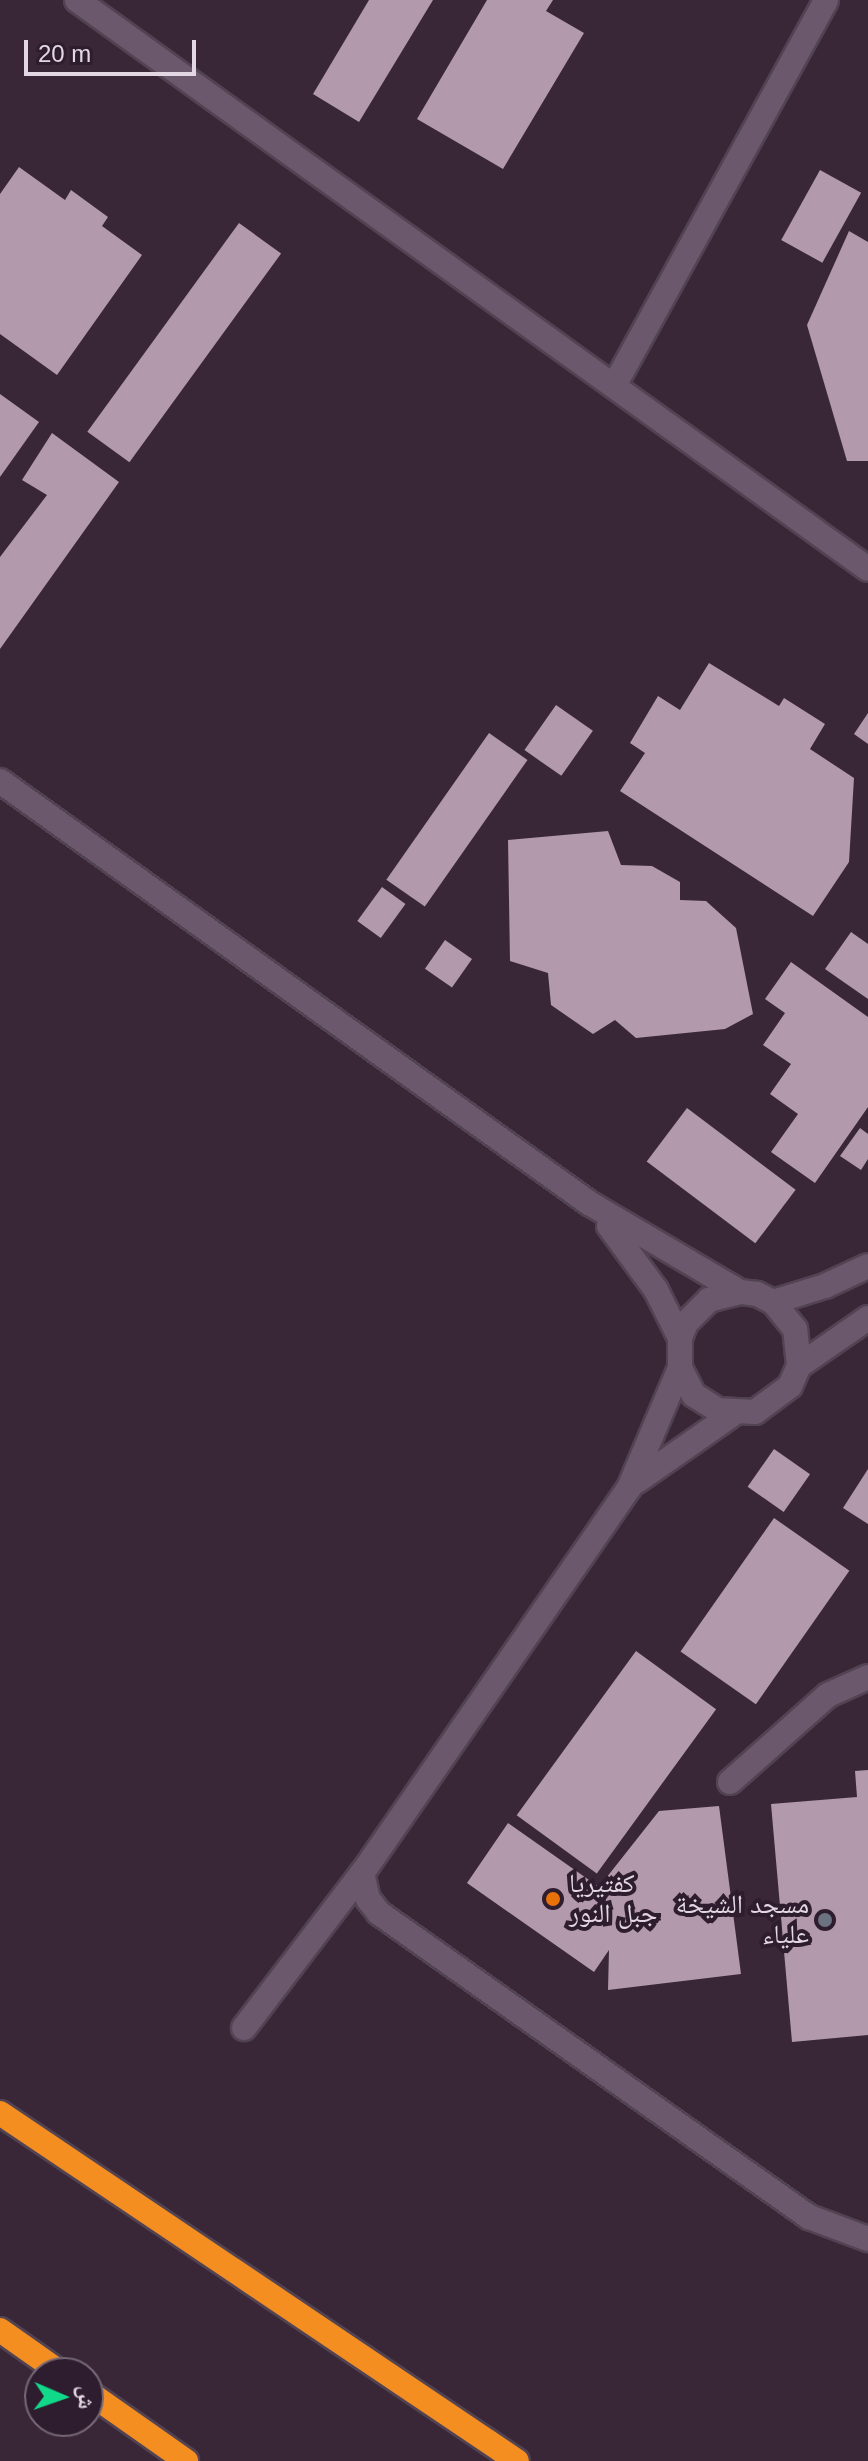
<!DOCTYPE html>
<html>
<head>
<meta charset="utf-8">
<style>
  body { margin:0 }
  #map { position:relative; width:868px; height:2461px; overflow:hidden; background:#392738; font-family:Helvetica,"Noto Naskh Arabic",sans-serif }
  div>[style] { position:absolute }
  .building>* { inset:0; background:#b299ac; transform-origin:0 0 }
  .roads { filter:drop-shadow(2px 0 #524352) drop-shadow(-2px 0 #524352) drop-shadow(0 2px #524352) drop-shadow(0 -2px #524352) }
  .lane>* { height:24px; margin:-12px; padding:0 12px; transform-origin:12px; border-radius:12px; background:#6c586c }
  .street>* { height:24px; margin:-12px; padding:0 12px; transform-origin:12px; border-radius:12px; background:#6c586c }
  .highway>* { height:24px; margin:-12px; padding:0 12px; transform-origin:12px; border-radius:12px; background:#f48e21 }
  .dots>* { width:22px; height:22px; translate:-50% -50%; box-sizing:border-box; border:4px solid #2e1d2e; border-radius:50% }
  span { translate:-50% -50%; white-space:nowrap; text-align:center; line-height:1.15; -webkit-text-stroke:8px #2e1d2e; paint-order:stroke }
  .poi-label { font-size:26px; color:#e2d7e2 }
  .left { translate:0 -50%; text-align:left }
  .right { translate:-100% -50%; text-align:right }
  .north { position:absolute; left:24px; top:2357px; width:80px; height:80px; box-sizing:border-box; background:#2e1d2e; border:2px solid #766776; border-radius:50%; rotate:92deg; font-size:22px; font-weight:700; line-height:32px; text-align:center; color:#e2d7e2 }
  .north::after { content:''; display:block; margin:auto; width:28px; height:36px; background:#11d98a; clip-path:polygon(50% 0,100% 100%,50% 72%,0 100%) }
  .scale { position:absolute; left:24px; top:40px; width:172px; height:36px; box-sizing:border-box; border:4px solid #e2d7e2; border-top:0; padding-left:10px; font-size:24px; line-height:28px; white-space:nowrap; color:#e2d7e2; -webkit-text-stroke:6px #2e1d2e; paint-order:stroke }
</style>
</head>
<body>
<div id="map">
  <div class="building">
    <i style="clip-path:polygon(369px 0,433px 0,359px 122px,313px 94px)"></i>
    <i style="clip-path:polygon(487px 0,553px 0,546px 11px,584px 33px,503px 169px,417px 119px)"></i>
    <i style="clip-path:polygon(19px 167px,65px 200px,71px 190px,108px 217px,102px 226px,142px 255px,57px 375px,0 334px,0 194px)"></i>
    <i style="left:820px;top:170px;width:47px;height:80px;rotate:29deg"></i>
    <i style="left:239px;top:223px;width:52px;height:258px;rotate:36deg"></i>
    <i style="clip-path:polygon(849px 231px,868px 242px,868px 461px,847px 461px,807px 325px)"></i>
    <i style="clip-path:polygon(0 394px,39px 422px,0 477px)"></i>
    <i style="clip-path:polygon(52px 433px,119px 482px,0 649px,0 557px,47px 495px,22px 480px)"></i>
    <i style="clip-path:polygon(709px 663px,779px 706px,784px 698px,825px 724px,810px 749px,854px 778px,849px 862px,813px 916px,620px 791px,645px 753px,630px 743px,658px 696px,680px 710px)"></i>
    <i style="left:556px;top:705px;width:45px;height:55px;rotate:35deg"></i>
    <i style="clip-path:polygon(868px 713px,868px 744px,854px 734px)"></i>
    <i style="left:489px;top:733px;width:47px;height:179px;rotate:35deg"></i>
    <i style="clip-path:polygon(608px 831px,621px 865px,652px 866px,680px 882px,680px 900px,706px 901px,736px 928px,753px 1014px,725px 1029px,636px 1038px,615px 1020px,593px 1034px,551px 1005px,548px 973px,510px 961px,508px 840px)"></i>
    <i style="left:382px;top:887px;width:29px;height:42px;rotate:36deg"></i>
    <i style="clip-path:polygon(851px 932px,868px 944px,868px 999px,825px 969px)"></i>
    <i style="left:445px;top:940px;width:33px;height:35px;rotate:35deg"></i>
    <i style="clip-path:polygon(791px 962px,868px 1017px,868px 1107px,815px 1183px,771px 1152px,798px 1114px,770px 1094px,791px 1064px,763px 1045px,785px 1013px,765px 999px)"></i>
    <i style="left:687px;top:1108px;width:136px;height:67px;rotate:37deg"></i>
    <i style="clip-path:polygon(860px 1128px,868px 1134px,868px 1159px,861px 1170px,840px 1156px)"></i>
    <i style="left:774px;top:1449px;width:44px;height:46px;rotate:35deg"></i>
    <i style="clip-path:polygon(868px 1469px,868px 1524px,843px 1508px)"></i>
    <i style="left:774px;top:1518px;width:92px;height:163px;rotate:35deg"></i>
    <i style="left:636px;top:1651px;width:99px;height:203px;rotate:36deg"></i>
    <i style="clip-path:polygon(868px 1770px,868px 2035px,792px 2042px,771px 1804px,857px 1797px,855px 1771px)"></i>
    <i style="clip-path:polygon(719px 1806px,741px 1974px,608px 1990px,609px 1950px,594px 1972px,467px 1883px,508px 1823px,599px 1887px,659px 1811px)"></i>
  </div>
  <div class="roads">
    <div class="lane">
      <i style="left:730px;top:1782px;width:131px;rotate:-41.6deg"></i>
      <i style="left:828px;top:1695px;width:44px;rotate:-24.2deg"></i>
      <i style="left:244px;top:2028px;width:195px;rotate:-52.7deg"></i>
    </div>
    <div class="street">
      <i style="left:77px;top:0;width:974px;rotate:35.73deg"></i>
      <i style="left:614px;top:386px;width:440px;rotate:-61.2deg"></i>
      <i style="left:0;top:781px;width:725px;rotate:35.62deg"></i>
      <i style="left:589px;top:1203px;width:175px;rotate:30.5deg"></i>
      <i style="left:609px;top:1226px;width:79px;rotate:53.7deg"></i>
      <i style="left:656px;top:1290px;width:54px;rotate:63.4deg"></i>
      <i style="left:773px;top:1302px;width:54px;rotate:-17.1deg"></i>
      <i style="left:825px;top:1286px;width:47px;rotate:-24.9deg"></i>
      <i style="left:799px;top:1366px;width:37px;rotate:-96deg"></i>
      <i style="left:795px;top:1329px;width:35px;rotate:-129deg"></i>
      <i style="left:773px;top:1302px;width:18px;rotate:-153deg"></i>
      <i style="left:757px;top:1294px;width:17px;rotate:-173deg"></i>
      <i style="left:740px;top:1292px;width:32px;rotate:166deg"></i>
      <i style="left:709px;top:1300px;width:33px;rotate:135deg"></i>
      <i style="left:686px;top:1323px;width:16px;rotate:112deg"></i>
      <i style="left:680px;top:1338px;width:30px;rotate:90deg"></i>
      <i style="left:680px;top:1368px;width:30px;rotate:63deg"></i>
      <i style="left:694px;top:1395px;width:28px;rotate:32deg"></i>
      <i style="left:718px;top:1410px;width:37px;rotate:3deg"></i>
      <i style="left:755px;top:1412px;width:44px;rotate:-36.6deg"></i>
      <i style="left:790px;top:1386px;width:22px;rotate:-66deg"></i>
      <i style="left:799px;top:1366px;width:84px;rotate:-34.8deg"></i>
      <i style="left:680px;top:1368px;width:130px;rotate:113deg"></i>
      <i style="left:629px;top:1488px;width:469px;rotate:124.7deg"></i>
      <i style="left:362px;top:1873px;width:27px;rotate:77deg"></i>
      <i style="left:368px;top:1899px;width:18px;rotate:52deg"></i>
      <i style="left:379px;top:1913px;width:527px;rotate:35.26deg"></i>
      <i style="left:809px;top:2217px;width:63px;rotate:20.4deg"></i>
      <i style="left:637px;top:1481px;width:117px;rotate:-34.9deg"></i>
    </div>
    <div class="highway">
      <i style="left:0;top:2113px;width:623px;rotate:33.95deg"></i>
      <i style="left:0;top:2330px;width:75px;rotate:35.2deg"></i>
      <i style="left:88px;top:2392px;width:120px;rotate:35.1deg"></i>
    </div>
  </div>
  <div class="dots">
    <i style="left:553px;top:1899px;background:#e8710a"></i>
    <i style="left:825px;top:1920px;background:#6b7280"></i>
  </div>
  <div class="poi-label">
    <span class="left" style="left:569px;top:1899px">كفتيريا<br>جبل النور</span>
    <span class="right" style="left:809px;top:1920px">مسجد الشيخة<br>علياء</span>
  </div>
  <div class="north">ش</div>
  <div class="scale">20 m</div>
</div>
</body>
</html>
